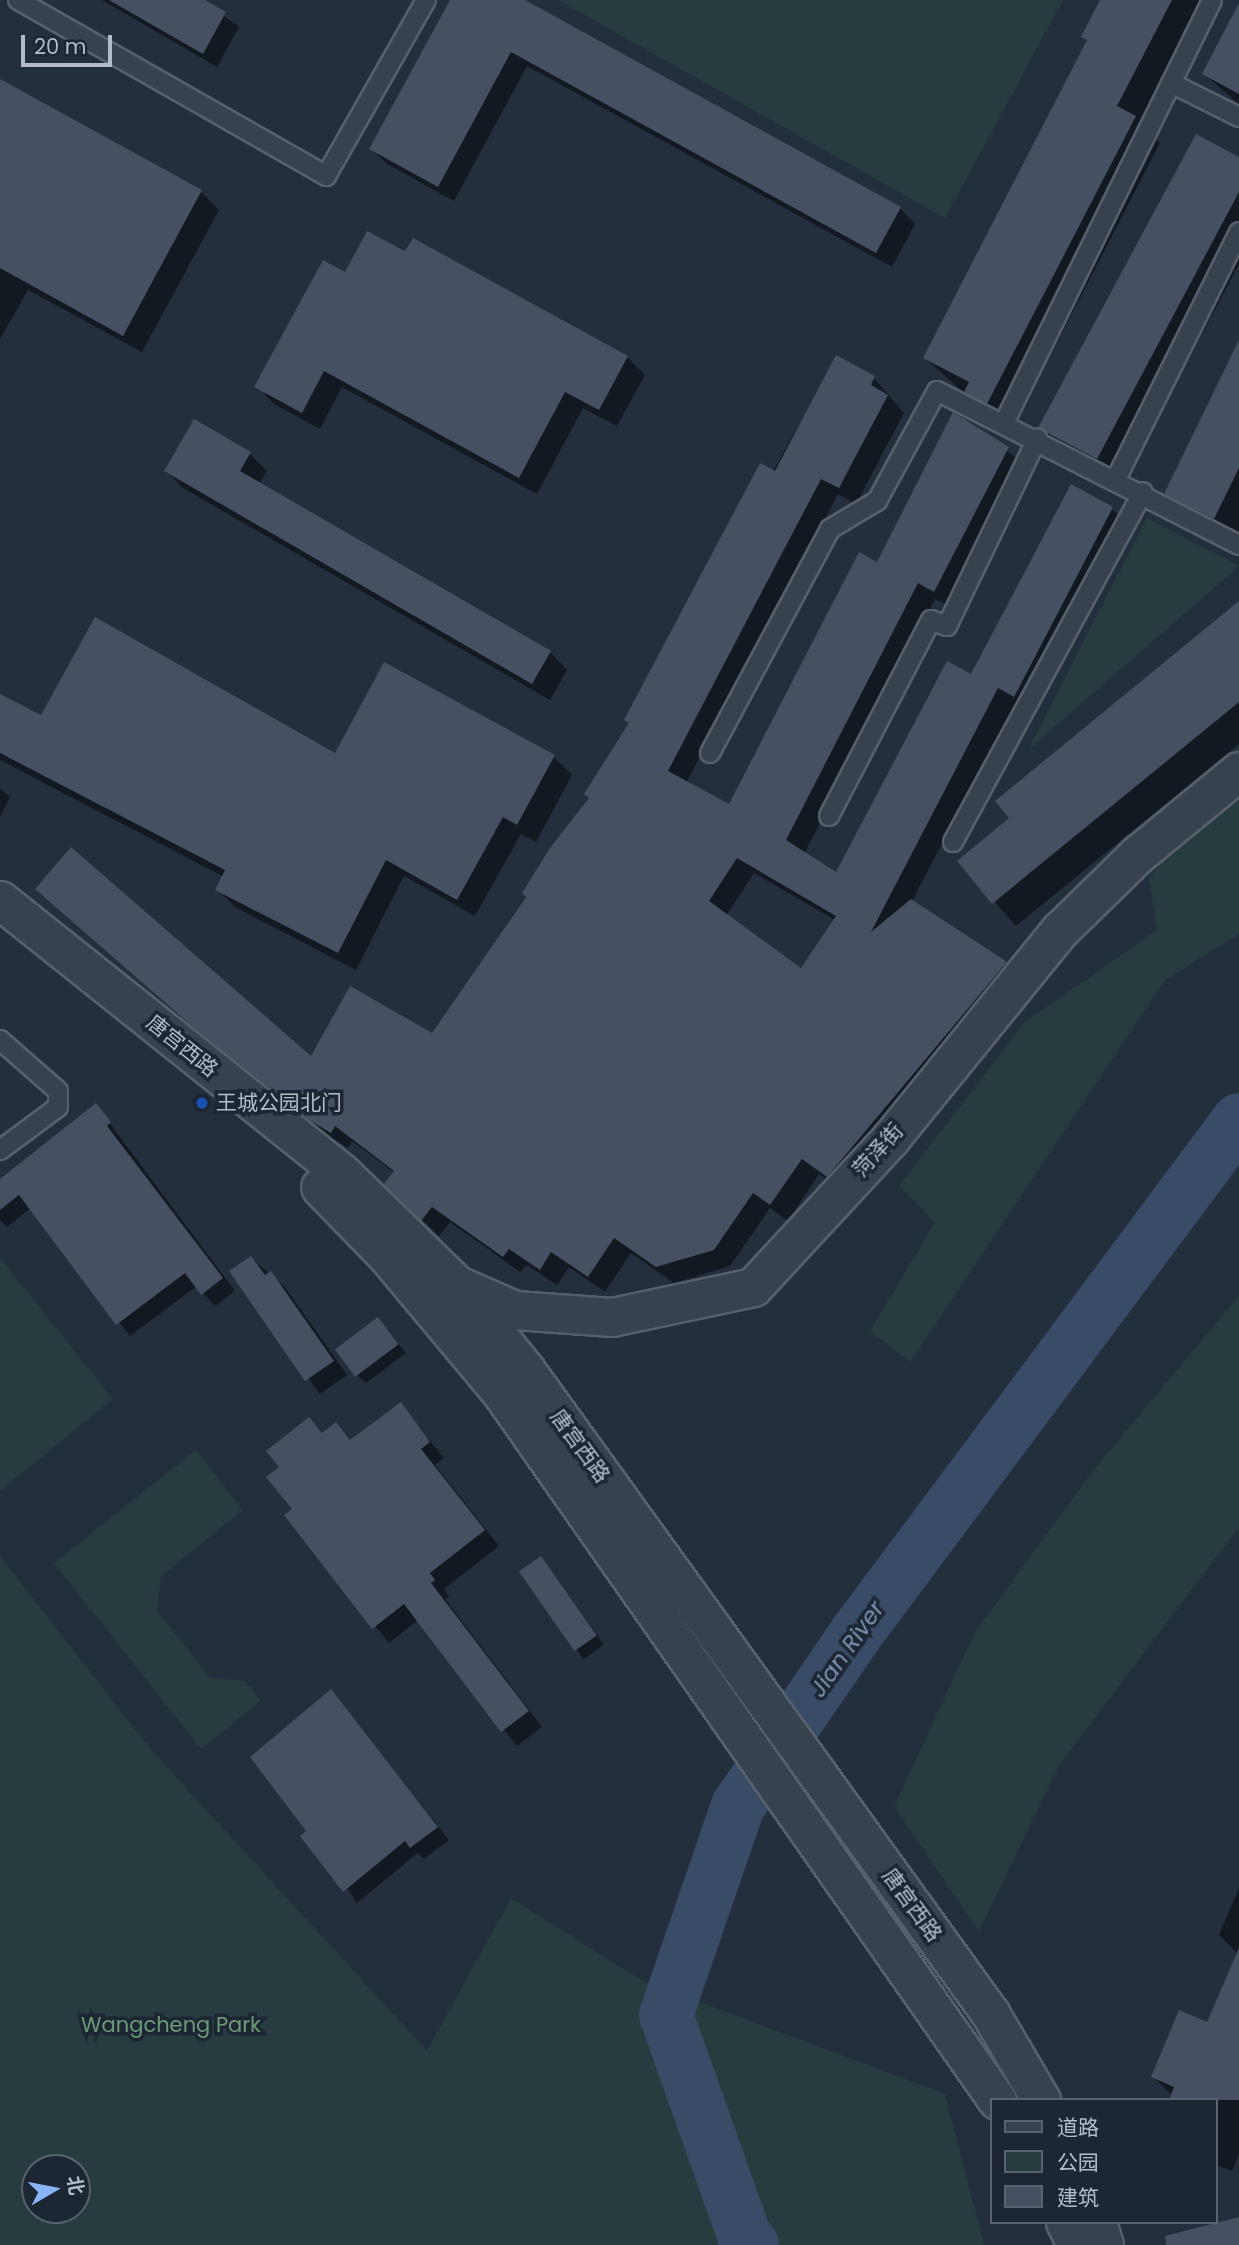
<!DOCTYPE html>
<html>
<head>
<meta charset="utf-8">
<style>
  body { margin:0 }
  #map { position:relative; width:1239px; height:2245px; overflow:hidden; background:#242f3e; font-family:Poppins,"Noto Sans SC",sans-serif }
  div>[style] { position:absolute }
  .green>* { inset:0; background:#263c3f }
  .shadow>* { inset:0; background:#0007; transform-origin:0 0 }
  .river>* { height:54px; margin:-27px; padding:0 27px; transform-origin:27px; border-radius:27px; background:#394c67 }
  .building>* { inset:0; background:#455162; transform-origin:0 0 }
  .roads { filter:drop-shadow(2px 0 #565f6c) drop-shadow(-2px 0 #565f6c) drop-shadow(0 2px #565f6c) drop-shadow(0 -2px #565f6c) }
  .lane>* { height:18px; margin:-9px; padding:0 9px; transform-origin:9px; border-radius:9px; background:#38414e }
  .street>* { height:37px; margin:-18.5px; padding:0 18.5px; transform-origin:18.5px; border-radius:18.5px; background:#38414e }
  .dots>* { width:19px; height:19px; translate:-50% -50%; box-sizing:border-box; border:4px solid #1d2633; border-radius:50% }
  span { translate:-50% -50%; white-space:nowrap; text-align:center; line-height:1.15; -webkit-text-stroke:7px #1d2633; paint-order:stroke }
  .street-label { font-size:21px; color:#b4bcc9 }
  .poi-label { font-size:21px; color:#b4bcc9 }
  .left { translate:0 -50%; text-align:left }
  .park-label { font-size:21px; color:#6b9a76 }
  .water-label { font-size:23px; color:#7c92b1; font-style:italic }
  .legend { position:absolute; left:990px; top:2098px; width:228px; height:126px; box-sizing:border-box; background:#1d2633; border:2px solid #59626f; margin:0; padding:9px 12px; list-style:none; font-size:21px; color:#b4bcc9 }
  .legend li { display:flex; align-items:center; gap:14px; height:35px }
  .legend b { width:35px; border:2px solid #59626f }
  .north { position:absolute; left:21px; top:2154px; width:70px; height:70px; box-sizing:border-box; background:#1d2633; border:2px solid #59626f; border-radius:50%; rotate:80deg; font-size:19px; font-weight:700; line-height:28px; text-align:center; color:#b4bcc9 }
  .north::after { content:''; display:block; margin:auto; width:24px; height:32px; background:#8ab4f8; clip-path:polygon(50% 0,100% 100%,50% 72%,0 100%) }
  .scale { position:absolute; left:21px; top:35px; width:91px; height:32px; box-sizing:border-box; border:4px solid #b4bcc9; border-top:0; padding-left:9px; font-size:21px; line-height:24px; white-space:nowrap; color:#b4bcc9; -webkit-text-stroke:5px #1d2633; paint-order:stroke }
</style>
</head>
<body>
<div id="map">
  <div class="green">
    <i style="clip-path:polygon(558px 0,1063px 0,945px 218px)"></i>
    <i style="clip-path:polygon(1147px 518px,1239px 566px,1028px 750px)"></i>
    <i style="clip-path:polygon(1239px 790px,1239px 934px,1165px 980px,910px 1362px,870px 1331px,935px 1222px,899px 1186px,1024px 1023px,1157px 930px,1149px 878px,1187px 831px)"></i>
    <i style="clip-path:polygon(0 1258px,113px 1399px,0 1491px)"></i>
    <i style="clip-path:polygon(1239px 1296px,1239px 1527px,1058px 1767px,979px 1931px,894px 1807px,975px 1632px,1095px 1468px)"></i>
    <i style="clip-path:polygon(196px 1450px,243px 1510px,161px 1576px,157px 1610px,209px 1677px,245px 1681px,261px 1701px,201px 1749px,54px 1563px)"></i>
    <i style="clip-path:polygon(evenodd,0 1556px,152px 1751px,427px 2051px,511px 1898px,641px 1980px,945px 2094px,984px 2245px,0 2245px,0 1556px,35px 2168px,77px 2168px,77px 2210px,35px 2210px,35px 2168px)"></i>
  </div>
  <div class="shadow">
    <i style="clip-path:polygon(102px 0,202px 0,239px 27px,217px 67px)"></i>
    <i style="clip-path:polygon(452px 0,521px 0,900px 208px,915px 224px,892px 267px,527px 66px,454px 201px,387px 164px,371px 149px)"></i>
    <i style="clip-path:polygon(1102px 0,1211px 0,1144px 127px,1160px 143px,1013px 428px,991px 417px,925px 358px,1088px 42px,1083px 37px)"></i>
    <i style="clip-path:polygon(1239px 7px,1239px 104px,1204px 74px)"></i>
    <i style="clip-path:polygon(0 81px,201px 192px,219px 210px,142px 352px,28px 290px,0 339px)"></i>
    <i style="clip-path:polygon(1239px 159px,1239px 264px,1123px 483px,1066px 453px,1040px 427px)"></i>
    <i style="clip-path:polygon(406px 254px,627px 357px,645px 375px,617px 426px,583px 408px,537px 494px,342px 387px,320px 429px,274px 404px,257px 386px,346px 274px)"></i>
    <i style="clip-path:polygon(1239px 344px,1239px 543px,1191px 519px,1166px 493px)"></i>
    <i style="clip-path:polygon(evenodd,836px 358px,874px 378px,904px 413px,856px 504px,838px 494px,686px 783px,730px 806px,878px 564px,954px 414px,976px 426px,1025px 465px,951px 607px,935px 599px,804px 854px,836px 874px,972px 676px,1071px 487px,1112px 509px,1129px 525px,1031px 712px,1015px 704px,912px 901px,1006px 963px,1022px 980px,844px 1192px,819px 1174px,788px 1221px,770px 1208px,730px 1266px,674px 1283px,631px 1253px,605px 1292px,569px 1267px,557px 1285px,527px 1265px,520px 1272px,450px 1222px,439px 1236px,386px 1184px,395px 1173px,352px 1141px,348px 1148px,330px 1137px,212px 1044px,54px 905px,312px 1059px,433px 1035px,591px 799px,836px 358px,754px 873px,835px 920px,802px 970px,726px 916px,754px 873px)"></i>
    <i style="clip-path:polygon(250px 454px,267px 471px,259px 484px,550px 652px,567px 670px,550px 700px,183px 488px,166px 471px)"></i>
    <i style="clip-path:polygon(1239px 603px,1239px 744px,1016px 926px,959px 862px,1012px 818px)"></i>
    <i style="clip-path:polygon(0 696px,41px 717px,336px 755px,554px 757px,572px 775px,536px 842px,521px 834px,475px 916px,404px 876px,356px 970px,235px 907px,217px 889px,224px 877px,0 760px)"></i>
    <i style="clip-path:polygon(0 788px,10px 797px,0 817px)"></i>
    <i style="clip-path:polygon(96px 1105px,235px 1291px,215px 1306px,197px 1286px,130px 1336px,31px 1208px,7px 1227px,0 1220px,0 1181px)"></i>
    <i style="clip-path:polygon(251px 1258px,285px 1287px,347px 1375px,320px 1394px,231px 1272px)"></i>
    <i style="clip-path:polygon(378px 1320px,406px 1353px,366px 1383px,357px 1375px)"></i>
    <i style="clip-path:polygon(400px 1404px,444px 1458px,435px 1465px,499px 1546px,444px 1589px,449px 1596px,445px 1599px,542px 1727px,517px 1746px,418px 1620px,389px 1643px,286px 1516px,294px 1510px,281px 1468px,309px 1420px,324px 1434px,336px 1425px,352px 1441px)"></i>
    <i style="left:541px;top:1558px;width:107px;height:25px;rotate:54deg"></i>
    <i style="clip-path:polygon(331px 1691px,449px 1840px,424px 1859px,418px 1853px,357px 1903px,309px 1831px)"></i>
    <i style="clip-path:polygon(1239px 1888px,1239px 2154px,1232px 2171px,1216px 2165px,1216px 2100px,1172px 2095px,1153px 2077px,1208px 2025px,1237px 1953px,1219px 1935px)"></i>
  </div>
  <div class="river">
    <i style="left:752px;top:2245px;width:13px;rotate:-129deg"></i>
    <i style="left:744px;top:2235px;width:233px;rotate:-109.5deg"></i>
    <i style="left:666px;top:2015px;width:221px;rotate:-71deg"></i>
    <i style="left:738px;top:1806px;width:207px;rotate:-55.6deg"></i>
    <i style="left:855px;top:1635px;width:642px;rotate:-53.29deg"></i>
  </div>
  <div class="building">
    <i style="clip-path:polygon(109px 0,205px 0,226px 12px,203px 54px)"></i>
    <i style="clip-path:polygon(450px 0,525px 0,901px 207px,876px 253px,511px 52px,438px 187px,369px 149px)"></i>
    <i style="clip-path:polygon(1100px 0,1172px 0,1117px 106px,1136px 116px,987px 404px,964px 392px,969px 382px,923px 358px,1087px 40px,1081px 37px)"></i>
    <i style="clip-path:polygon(1239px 3px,1239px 94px,1202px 74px)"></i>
    <i style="clip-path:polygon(0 79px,202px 190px,123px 336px,0 268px)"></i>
    <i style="clip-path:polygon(1196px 134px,1239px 157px,1239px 192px,1097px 459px,1038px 428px)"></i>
    <i style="clip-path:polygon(367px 231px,405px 251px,413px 238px,628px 356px,599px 410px,565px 392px,519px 478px,324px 371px,302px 413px,254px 387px,323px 260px,345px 272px)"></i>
    <i style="clip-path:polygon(1239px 340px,1239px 468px,1214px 519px,1164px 494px)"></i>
    <i style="clip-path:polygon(evenodd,836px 355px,875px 376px,871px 385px,888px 395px,839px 488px,821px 479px,668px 771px,729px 804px,859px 552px,877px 562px,953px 412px,1009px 447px,934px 592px,918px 583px,786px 840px,836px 872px,947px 661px,971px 674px,1071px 484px,1113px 507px,1014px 697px,998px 688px,871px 932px,911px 899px,1007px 962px,827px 1177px,802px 1159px,770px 1205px,753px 1193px,714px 1250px,656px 1267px,614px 1238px,588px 1277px,551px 1252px,540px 1270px,509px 1249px,503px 1257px,432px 1207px,421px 1221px,384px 1184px,394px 1171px,335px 1126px,331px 1133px,311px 1121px,193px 1027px,35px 889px,71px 847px,311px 1056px,350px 986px,432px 1033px,526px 897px,522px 893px,550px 848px,589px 798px,584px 794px,629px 723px,624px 720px,760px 463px,775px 471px,836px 355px,737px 858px,836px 916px,801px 968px,709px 901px,737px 858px)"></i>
    <i style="clip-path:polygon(194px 419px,251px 452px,240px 471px,551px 651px,532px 684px,164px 471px)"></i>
    <i style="clip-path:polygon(1239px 601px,1239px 702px,992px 904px,957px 861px,1009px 818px,995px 801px)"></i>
    <i style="clip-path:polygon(95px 617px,335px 753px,384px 662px,555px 755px,517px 825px,503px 817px,457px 900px,386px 860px,338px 953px,215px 890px,225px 870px,0 753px,0 694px,41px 715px)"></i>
    <i style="clip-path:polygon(96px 1103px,111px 1122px,107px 1126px,223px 1278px,201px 1295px,185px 1273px,116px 1325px,19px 1195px,0 1210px,0 1179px)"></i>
    <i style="clip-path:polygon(251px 1256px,265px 1275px,271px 1271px,334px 1361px,305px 1381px,229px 1271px)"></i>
    <i style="left:378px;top:1317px;width:34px;height:54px;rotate:53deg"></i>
    <i style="clip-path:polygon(401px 1402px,430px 1442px,421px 1449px,485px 1530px,430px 1573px,435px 1580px,431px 1583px,529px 1711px,501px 1732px,404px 1604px,372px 1629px,284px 1515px,292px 1509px,266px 1477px,279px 1467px,266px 1451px,309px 1417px,322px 1433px,336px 1422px,350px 1440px)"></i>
    <i style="left:541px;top:1556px;width:97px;height:27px;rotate:55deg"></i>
    <i style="clip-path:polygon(331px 1689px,438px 1827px,410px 1848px,405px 1841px,343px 1892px,300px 1836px,306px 1831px,250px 1757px)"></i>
    <i style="clip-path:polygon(1239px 1948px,1239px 2100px,1169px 2100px,1174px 2087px,1151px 2077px,1179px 2010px,1207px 2022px)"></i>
    <i style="clip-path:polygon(1239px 2217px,1239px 2245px,1166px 2245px,1165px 2236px)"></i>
  </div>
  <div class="roads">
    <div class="lane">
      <i style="left:18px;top:0;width:355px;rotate:29.7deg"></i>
      <i style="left:326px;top:176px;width:202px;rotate:-60.4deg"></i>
      <i style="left:1171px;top:83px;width:76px;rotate:26.6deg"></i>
      <i style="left:1004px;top:423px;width:471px;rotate:-63.8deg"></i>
      <i style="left:1116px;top:479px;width:276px;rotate:-63.5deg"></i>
      <i style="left:710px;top:753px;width:254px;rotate:-61.8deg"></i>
      <i style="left:830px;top:529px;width:55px;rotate:-30.8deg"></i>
      <i style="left:877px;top:501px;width:125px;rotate:-61.4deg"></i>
      <i style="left:937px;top:391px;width:339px;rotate:27deg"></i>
      <i style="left:829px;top:816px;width:221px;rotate:-62.5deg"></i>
      <i style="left:931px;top:620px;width:17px;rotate:21deg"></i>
      <i style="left:947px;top:626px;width:208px;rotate:-64.3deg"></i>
      <i style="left:953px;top:842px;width:398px;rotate:-61.5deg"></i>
      <i style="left:0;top:1040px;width:77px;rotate:41.3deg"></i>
      <i style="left:58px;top:1091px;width:16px;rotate:90deg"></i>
      <i style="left:58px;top:1107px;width:72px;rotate:143.4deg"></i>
    </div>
    <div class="street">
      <i style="left:0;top:900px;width:436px;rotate:38.6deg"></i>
      <i style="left:341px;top:1172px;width:162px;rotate:44.2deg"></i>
      <i style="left:457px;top:1285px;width:108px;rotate:51deg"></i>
      <i style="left:525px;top:1369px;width:794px;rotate:54.17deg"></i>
      <i style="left:990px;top:2013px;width:101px;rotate:59.6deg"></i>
      <i style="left:320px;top:1187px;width:96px;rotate:45.8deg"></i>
      <i style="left:387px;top:1256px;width:176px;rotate:50.1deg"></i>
      <i style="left:500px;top:1391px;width:866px;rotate:54.97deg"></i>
      <i style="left:462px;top:1287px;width:58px;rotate:23.5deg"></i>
      <i style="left:515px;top:1310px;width:97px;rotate:4.1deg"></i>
      <i style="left:612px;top:1317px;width:144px;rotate:-12deg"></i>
      <i style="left:753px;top:1287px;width:202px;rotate:-47.2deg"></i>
      <i style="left:890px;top:1139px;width:269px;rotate:-50.9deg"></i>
      <i style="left:1060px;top:930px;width:109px;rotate:-44.3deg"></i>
      <i style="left:1138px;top:854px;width:131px;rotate:-39.4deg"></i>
      <i style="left:1065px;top:2222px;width:25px;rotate:64deg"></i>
      <i style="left:1097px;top:2222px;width:24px;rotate:73deg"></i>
    </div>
  </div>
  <div class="dots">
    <i style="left:202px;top:1103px;background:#1a4fb4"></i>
  </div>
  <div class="street-label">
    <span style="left:182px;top:1046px;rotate:39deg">唐宫西路</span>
    <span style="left:878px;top:1150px;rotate:-48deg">菏泽街</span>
    <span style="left:580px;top:1446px;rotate:54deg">唐宫西路</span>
    <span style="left:912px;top:1905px;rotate:54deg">唐宫西路</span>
  </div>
  <div class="poi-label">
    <span class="left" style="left:216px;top:1103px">王城公园北门</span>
  </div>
  <div class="park-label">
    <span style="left:171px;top:2025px">Wangcheng Park</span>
  </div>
  <div class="water-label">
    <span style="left:847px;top:1649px;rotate:-55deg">Jian River</span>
  </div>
  <ul class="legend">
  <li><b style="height:9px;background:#38414e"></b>道路</li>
  <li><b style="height:19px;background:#263c3f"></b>公园</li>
  <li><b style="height:19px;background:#455162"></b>建筑</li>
  </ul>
  <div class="north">北</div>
  <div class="scale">20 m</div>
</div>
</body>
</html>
